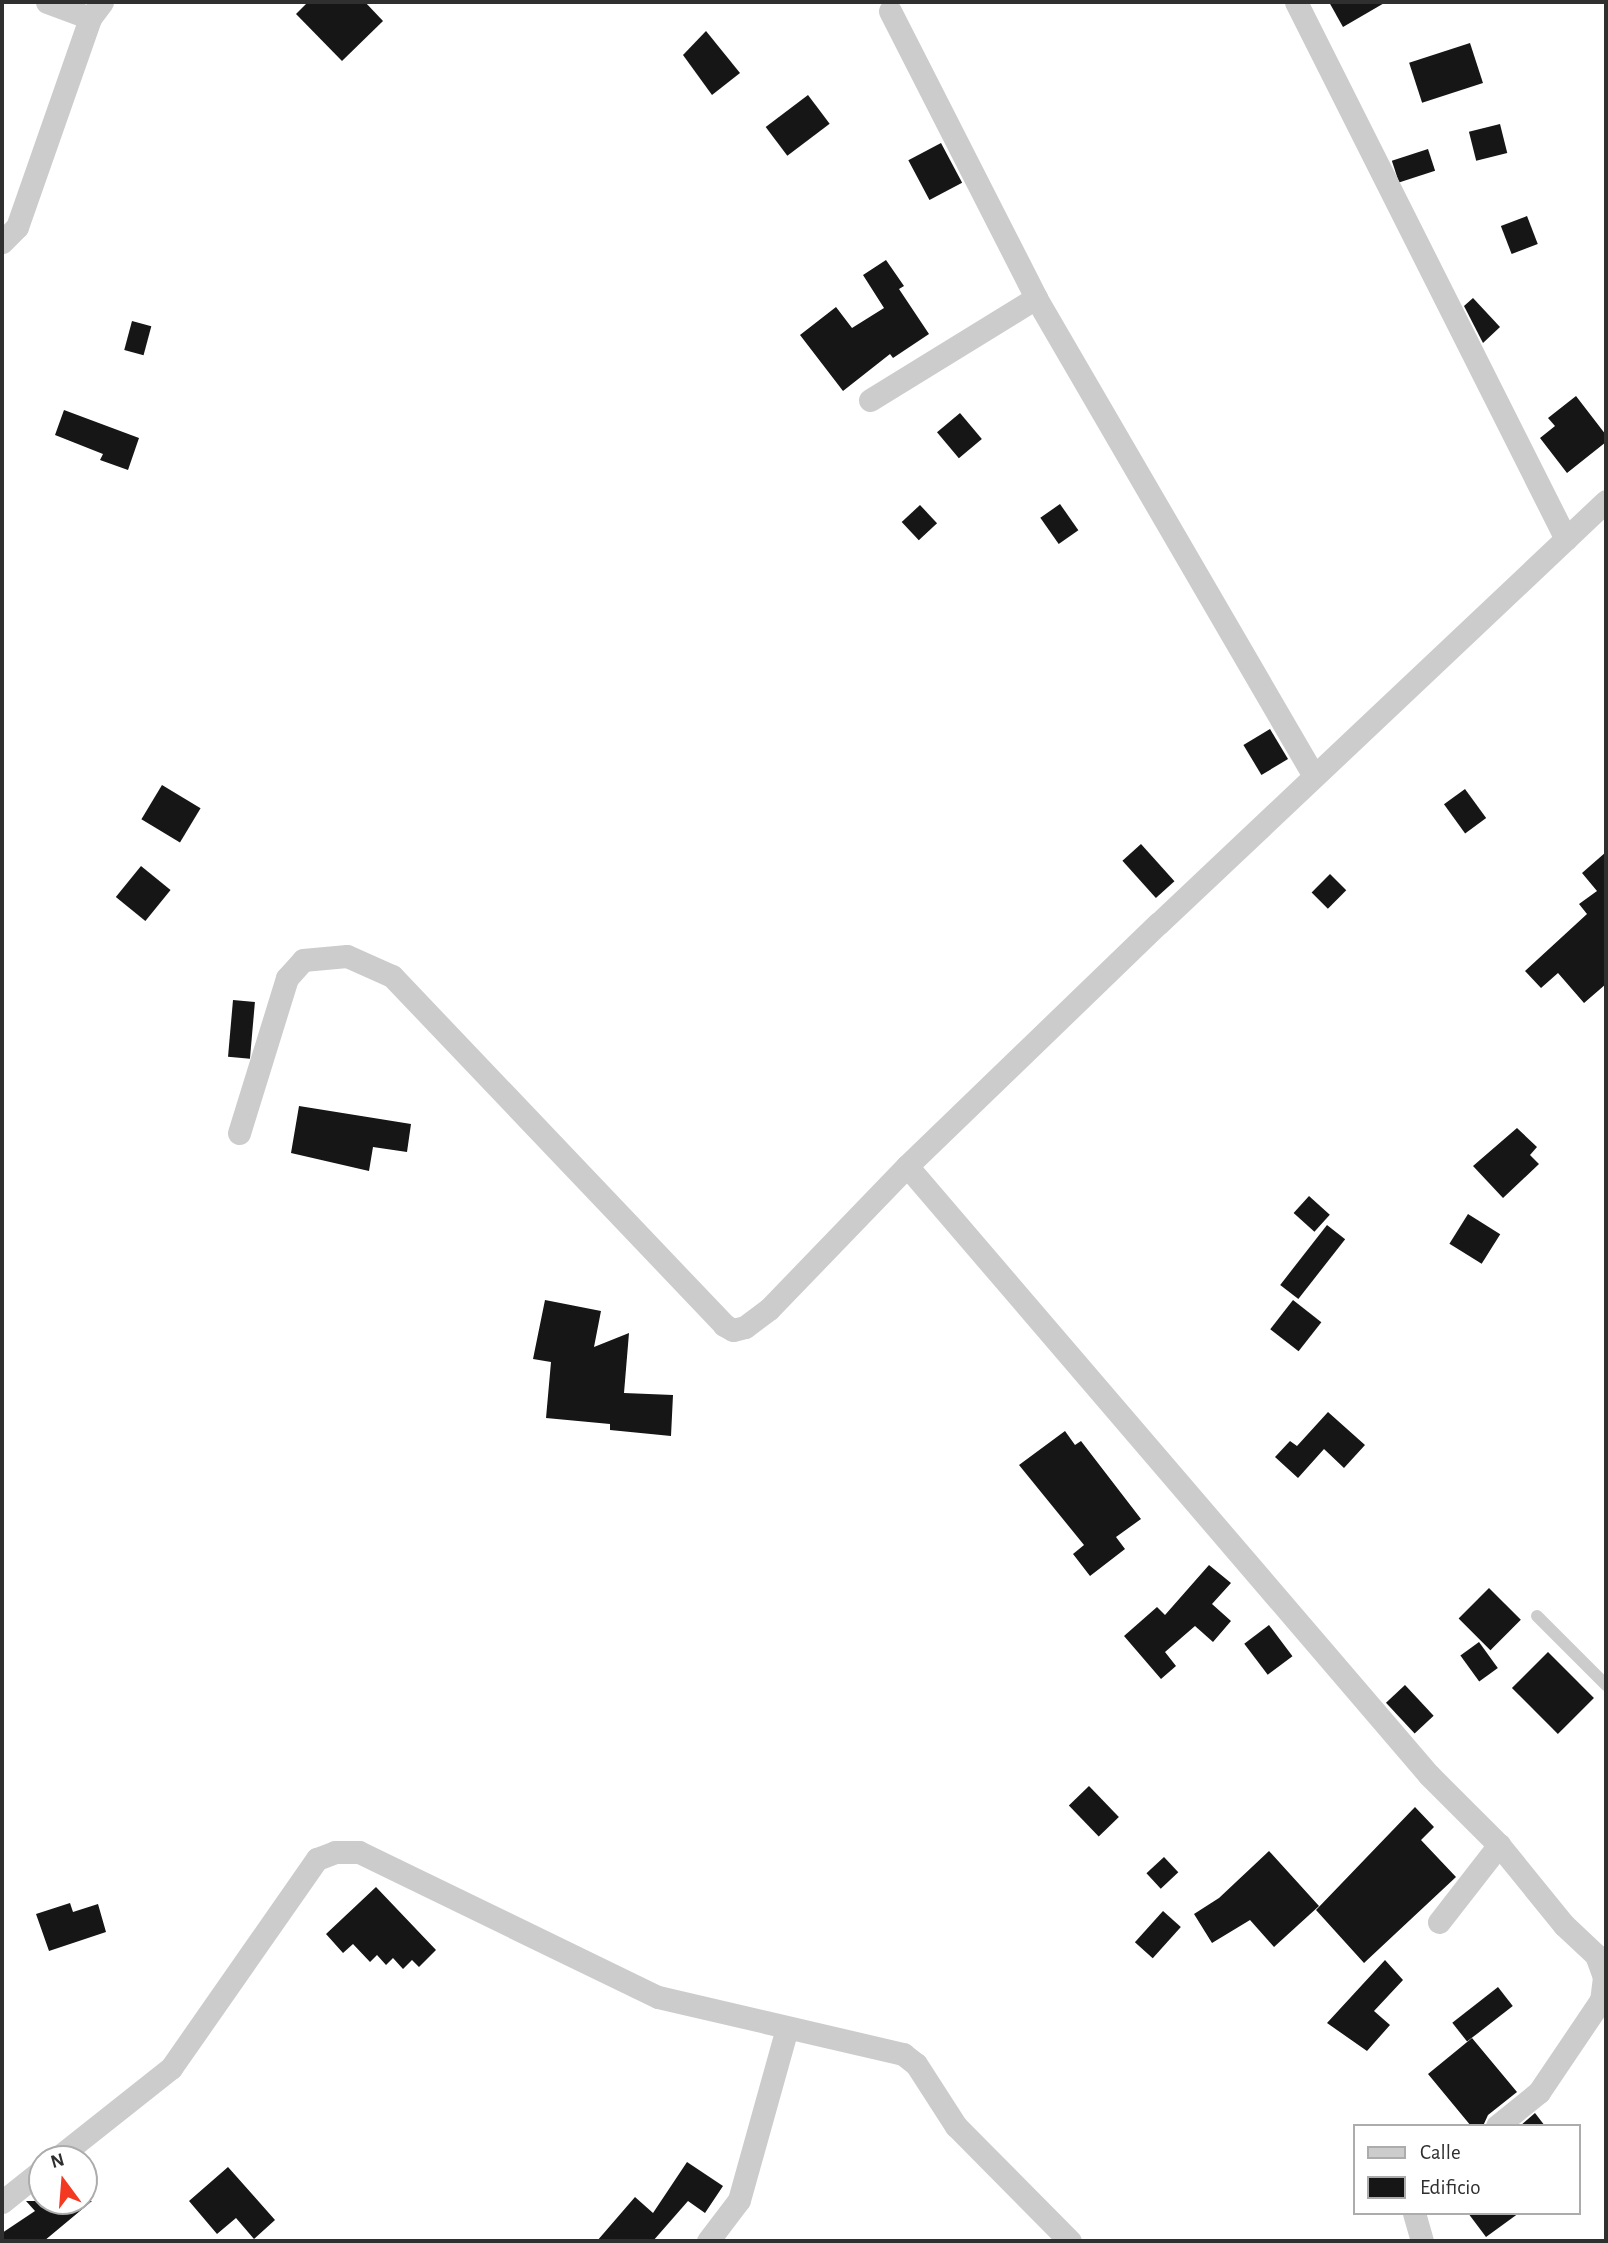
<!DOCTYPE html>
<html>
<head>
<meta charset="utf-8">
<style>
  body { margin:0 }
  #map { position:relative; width:1608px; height:2243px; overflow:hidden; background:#fff; font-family:"Alegreya Sans",sans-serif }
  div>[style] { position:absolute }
  .building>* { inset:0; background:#161616; transform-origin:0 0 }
  .lane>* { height:12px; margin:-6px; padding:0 6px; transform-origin:6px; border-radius:6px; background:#ccc }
  .street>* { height:23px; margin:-11.5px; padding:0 11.5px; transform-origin:11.5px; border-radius:11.5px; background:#ccc }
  span { translate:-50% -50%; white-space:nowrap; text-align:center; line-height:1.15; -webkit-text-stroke:7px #fff; paint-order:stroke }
  .frame { position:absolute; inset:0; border:4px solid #2f2f2f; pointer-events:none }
  .legend { position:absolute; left:1353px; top:2124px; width:228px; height:91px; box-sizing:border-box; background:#fff; border:2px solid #acacac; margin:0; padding:9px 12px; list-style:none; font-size:21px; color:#2f2f2f }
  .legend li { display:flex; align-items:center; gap:14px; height:35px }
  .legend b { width:35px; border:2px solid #acacac }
  .north { position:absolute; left:28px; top:2145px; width:70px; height:70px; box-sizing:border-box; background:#fff; border:2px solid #acacac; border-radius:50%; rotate:344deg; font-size:19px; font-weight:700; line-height:28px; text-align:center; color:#2f2f2f }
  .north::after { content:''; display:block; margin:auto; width:24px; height:32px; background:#f43922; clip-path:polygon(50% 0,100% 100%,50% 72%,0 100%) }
</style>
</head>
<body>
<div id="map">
  <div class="building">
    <i style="clip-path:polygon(308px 2px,365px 2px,383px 21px,342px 61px,296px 14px)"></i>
    <i style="clip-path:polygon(1329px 2px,1386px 2px,1343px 27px)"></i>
    <i style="clip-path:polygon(706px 31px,740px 73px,712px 95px,683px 55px)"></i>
    <i style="left:1470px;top:43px;width:42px;height:64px;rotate:72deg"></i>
    <i style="left:808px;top:95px;width:36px;height:53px;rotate:53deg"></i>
    <i style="left:1500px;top:124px;width:30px;height:32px;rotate:76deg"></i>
    <i style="left:941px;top:143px;width:45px;height:37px;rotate:62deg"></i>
    <i style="left:1428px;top:149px;width:23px;height:38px;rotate:72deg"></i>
    <i style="left:1527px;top:216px;width:30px;height:28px;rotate:69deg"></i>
    <i style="clip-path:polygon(886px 260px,904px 286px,899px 289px,929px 334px,893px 358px,890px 354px,843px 391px,800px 335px,836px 307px,852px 328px,884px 308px,863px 275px)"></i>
    <i style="clip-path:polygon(1473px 298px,1500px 327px,1483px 343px,1464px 306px)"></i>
    <i style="left:132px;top:321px;width:20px;height:30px;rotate:15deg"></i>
    <i style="clip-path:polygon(1576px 396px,1606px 435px,1606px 442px,1567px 473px,1540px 438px,1555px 426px,1548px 418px)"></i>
    <i style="clip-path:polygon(64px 410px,139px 438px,128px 470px,100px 460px,103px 454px,55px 435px)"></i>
    <i style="left:960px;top:413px;width:34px;height:30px;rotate:50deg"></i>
    <i style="left:1060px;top:504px;width:32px;height:24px;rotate:55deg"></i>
    <i style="left:920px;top:505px;width:25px;height:25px;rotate:47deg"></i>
    <i style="left:1270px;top:729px;width:35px;height:31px;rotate:59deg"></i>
    <i style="left:162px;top:785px;width:45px;height:40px;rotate:31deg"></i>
    <i style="left:1465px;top:789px;width:36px;height:26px;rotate:54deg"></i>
    <i style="left:1141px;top:844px;width:50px;height:25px;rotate:48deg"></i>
    <i style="clip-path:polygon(1606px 852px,1606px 984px,1584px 1003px,1558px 973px,1541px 988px,1525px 971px,1587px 914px,1579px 904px,1597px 891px,1582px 873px)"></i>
    <i style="left:141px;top:866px;width:38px;height:40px;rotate:39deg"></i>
    <i style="left:1330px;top:874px;width:23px;height:26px;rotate:45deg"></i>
    <i style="left:233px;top:1000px;width:22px;height:57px;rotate:5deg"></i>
    <i style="clip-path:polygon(299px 1106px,411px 1124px,407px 1152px,373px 1147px,369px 1171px,291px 1153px)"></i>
    <i style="clip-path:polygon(1517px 1128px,1537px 1147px,1530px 1155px,1539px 1164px,1503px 1198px,1473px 1166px)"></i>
    <i style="left:1309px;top:1196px;width:28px;height:23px;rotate:42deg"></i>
    <i style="left:1468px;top:1214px;width:38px;height:35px;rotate:32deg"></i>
    <i style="left:1327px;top:1225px;width:23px;height:76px;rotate:38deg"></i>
    <i style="clip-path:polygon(545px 1300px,601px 1311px,594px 1347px,629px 1333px,624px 1393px,673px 1395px,671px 1436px,610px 1430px,610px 1424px,546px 1418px,551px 1362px,533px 1359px)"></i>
    <i style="left:1293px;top:1300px;width:36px;height:37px;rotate:38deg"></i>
    <i style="clip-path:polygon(1328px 1412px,1365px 1445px,1344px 1468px,1324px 1449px,1298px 1478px,1275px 1457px,1290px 1441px,1297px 1446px)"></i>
    <i style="clip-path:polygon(1065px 1431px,1075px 1445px,1081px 1441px,1141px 1519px,1116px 1537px,1125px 1549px,1090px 1576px,1073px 1554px,1084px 1545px,1019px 1465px)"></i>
    <i style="clip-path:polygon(1209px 1565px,1231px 1583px,1212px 1604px,1231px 1621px,1213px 1642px,1195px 1626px,1165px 1652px,1176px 1666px,1161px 1679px,1124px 1636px,1157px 1607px,1165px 1615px)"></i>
    <i style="left:1489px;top:1588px;width:45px;height:43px;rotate:45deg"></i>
    <i style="left:1269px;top:1625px;width:39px;height:31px;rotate:53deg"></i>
    <i style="left:1479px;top:1642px;width:32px;height:23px;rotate:54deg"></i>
    <i style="left:1548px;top:1652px;width:65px;height:51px;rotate:45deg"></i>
    <i style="left:1405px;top:1685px;width:42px;height:26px;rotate:47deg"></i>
    <i style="left:1089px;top:1786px;width:43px;height:28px;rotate:46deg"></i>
    <i style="clip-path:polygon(1415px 1807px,1434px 1827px,1421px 1840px,1456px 1877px,1364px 1963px,1316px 1910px)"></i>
    <i style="clip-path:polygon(1269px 1851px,1319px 1906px,1274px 1947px,1250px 1920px,1212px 1943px,1194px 1914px,1219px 1898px)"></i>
    <i style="left:1164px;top:1857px;width:21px;height:24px;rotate:47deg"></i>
    <i style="clip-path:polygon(376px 1887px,436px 1950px,419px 1967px,412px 1960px,403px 1969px,393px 1958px,386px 1965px,377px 1955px,370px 1962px,353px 1944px,343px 1953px,326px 1934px)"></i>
    <i style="clip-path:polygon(70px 1903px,73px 1912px,98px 1904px,106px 1932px,49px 1951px,36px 1914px)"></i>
    <i style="left:1163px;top:1911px;width:24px;height:42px;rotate:42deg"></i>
    <i style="clip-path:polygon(1385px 1960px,1403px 1980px,1374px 2011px,1390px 2025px,1367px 2051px,1327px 2023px)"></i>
    <i style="left:1498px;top:1987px;width:24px;height:58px;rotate:52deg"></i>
    <i style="clip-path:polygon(1472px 2038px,1517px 2092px,1488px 2115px,1483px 2126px,1471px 2126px,1428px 2074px)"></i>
    <i style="clip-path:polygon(1535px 2113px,1545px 2126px,1520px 2126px)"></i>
    <i style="clip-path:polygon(687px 2162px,723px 2186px,705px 2213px,688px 2201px,653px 2241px,597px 2241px,635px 2197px,653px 2213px)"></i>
    <i style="clip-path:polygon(228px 2167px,275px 2220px,254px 2239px,236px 2218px,217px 2234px,189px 2201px)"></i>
    <i style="clip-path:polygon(26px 2201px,92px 2201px,44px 2241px,2px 2241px,2px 2233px,35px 2211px)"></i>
    <i style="clip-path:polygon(1468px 2213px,1519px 2213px,1486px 2237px)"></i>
  </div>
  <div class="lane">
    <i style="left:1537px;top:1616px;width:98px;rotate:45deg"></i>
  </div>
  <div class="street">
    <i style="left:47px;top:2px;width:46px;rotate:20.4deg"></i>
    <i style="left:1296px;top:2px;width:601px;rotate:63.31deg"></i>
    <i style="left:890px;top:11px;width:322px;rotate:63deg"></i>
    <i style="left:1036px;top:298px;width:553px;rotate:59.82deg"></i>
    <i style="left:2px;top:242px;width:21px;rotate:-45deg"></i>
    <i style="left:17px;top:227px;width:221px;rotate:-70.7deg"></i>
    <i style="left:90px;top:18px;width:20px;rotate:-53deg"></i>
    <i style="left:870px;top:400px;width:195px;rotate:-31.6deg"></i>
    <i style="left:239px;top:1133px;width:162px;rotate:-72.8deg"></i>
    <i style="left:287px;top:978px;width:24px;rotate:-48deg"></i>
    <i style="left:303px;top:960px;width:44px;rotate:-5.2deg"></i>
    <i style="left:347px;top:956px;width:49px;rotate:24deg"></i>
    <i style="left:392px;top:976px;width:482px;rotate:46.4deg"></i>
    <i style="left:724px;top:1325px;width:10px;rotate:29deg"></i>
    <i style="left:733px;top:1330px;width:12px;rotate:-14deg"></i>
    <i style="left:745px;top:1327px;width:30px;rotate:-37deg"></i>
    <i style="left:769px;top:1309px;width:199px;rotate:-46deg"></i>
    <i style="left:907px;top:1166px;width:349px;rotate:-44deg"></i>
    <i style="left:1158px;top:924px;width:616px;rotate:-43.36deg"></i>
    <i style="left:907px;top:1166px;width:802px;rotate:49.4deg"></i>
    <i style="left:1429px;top:1775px;width:99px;rotate:45deg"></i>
    <i style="left:1499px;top:1845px;width:103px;rotate:50.9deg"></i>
    <i style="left:1564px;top:1925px;width:44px;rotate:43.2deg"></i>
    <i style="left:1596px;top:1955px;width:23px;rotate:70deg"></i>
    <i style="left:1604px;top:1977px;width:23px;rotate:97deg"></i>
    <i style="left:1601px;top:2000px;width:111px;rotate:124deg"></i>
    <i style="left:1539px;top:2092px;width:54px;rotate:141deg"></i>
    <i style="left:1439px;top:1922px;width:98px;rotate:-52.1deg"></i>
    <i style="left:56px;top:2159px;width:147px;rotate:-38.4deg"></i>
    <i style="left:171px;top:2068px;width:255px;rotate:-55.1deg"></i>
    <i style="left:317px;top:1859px;width:19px;rotate:-21deg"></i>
    <i style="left:335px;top:1852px;width:24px"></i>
    <i style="left:359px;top:1852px;width:332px;rotate:25.9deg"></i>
    <i style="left:658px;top:1997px;width:252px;rotate:13.1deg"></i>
    <i style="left:903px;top:2054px;width:16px;rotate:38deg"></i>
    <i style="left:916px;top:2064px;width:74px;rotate:57.2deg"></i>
    <i style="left:956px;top:2126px;width:162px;rotate:45.3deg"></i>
    <i style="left:2px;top:2202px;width:51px;rotate:-38.7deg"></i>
    <i style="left:1414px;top:2213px;width:29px;rotate:74deg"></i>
    <i style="left:708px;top:2241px;width:51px;rotate:-52.9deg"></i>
    <i style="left:739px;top:2200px;width:179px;rotate:-74.4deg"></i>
  </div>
  <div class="frame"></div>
  <ul class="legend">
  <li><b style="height:9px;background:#ccc"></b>Calle</li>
  <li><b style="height:19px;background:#161616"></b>Edificio</li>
  </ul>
  <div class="north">N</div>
</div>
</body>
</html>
